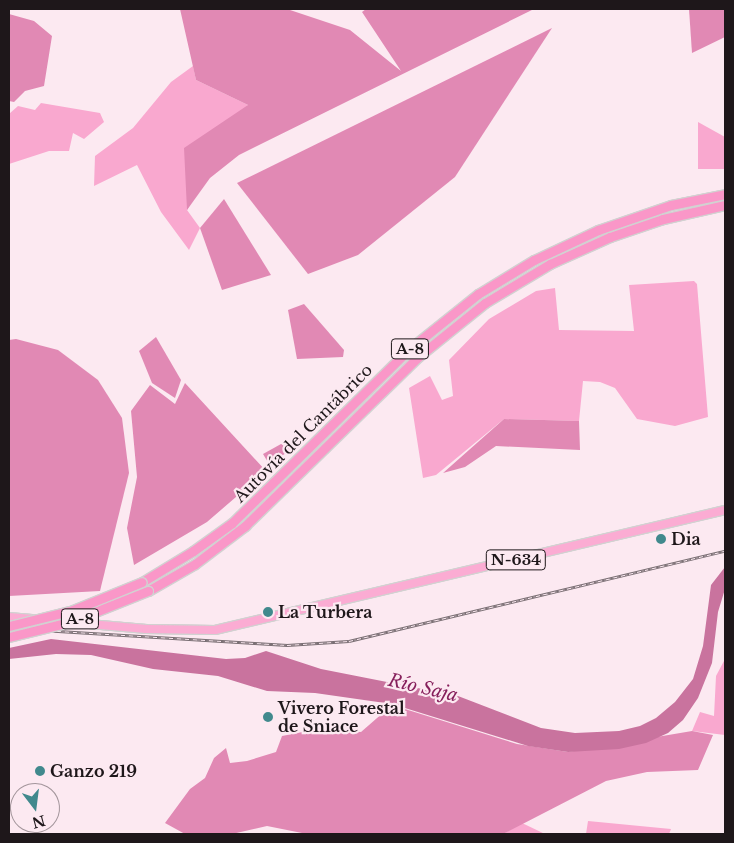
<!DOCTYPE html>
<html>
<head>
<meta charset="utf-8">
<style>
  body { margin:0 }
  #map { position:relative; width:734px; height:843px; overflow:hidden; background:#fce9f1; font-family:"Libre Baskerville",serif }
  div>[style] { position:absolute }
  .green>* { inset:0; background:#f9a8cf }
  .forest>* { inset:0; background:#e189b4 }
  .water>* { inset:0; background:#c9739e }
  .roads { filter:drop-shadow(1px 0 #d2d1d1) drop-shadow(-1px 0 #d2d1d1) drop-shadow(0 1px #d2d1d1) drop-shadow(0 -1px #d2d1d1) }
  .trunk>* { height:8px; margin:-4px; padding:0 4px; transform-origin:4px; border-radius:4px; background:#fbacd3 }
  .motorway>* { height:9px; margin:-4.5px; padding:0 4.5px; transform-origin:4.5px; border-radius:4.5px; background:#fa97c8 }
  .rail>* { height:3px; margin-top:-1.5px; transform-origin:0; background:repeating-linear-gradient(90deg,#fce9f1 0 4px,#786d72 0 8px); box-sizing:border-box; border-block:1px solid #786d72 }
  .bridges { filter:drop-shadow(1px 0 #d2d1d1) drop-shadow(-1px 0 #d2d1d1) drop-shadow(0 1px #d2d1d1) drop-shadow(0 -1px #d2d1d1) }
  .motorway-bridge>* { height:9px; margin:-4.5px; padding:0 4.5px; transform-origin:4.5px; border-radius:4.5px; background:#fa97c8 }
  .dots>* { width:14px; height:14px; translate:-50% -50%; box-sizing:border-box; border:2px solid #fce9f1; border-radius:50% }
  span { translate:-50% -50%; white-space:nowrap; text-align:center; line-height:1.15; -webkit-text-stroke:4.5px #fce9f1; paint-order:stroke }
  .shield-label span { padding:1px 4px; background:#fce9f1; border:1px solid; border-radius:4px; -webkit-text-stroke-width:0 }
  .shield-label { font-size:15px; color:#1e171a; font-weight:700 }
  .street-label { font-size:16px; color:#1e171a }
  .poi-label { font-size:16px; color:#1e171a; font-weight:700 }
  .left { translate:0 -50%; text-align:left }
  .water-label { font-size:18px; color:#87205c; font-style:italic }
  .frame { position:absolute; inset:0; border:10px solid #1e171a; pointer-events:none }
  .north { position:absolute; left:10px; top:783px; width:50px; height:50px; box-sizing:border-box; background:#fce9f1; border:1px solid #a3959b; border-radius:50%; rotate:165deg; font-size:14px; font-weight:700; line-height:20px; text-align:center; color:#1e171a }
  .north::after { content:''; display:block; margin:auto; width:18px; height:22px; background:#41898d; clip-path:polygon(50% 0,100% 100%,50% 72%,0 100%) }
</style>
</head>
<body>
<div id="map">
  <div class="green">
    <i style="clip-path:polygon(193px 66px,196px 80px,248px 105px,187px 210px,200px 228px,189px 250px,161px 212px,137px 165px,94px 186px,95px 156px,133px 128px,171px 82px)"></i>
    <i style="clip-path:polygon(41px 103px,100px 113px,104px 122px,84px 139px,73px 133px,69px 151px,49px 151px,9px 164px,9px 114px,18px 106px,35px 110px)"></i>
    <i style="clip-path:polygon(698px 122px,725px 137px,725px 169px,698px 169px)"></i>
    <i style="clip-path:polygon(694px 281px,697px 284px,708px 417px,675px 426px,637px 419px,615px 388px,600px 382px,583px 381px,579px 421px,504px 419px,436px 475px,423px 478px,409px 388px,430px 376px,442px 400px,453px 396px,449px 360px,489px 319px,536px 291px,555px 288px,559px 330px,634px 331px,629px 285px)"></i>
    <i style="clip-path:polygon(725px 659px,725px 735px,692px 731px,700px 712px,714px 716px,716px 676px)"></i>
    <i style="clip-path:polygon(588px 821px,671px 829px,669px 834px,586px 834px)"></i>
    <i style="clip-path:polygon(522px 823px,545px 834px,503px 834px)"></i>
  </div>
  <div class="forest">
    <i style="clip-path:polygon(180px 9px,287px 9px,350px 30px,401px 71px,362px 12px,366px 9px,534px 9px,239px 155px,210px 178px,187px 210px,184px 148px,248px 105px,196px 80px)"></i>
    <i style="clip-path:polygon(689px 9px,725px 9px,725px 37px,692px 53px)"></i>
    <i style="clip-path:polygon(9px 14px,34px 21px,52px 36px,44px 86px,25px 91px,14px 102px,9px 101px)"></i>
    <i style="clip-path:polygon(552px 28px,455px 177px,358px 255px,308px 274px,237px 183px)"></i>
    <i style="clip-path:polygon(224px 199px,271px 275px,222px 290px,200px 228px)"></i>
    <i style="clip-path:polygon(304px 304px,344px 350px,343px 357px,297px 359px,288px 310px)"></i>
    <i style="clip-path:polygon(156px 337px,181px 380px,175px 398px,152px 383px,139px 351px)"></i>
    <i style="clip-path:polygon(16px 339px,58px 350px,98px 380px,122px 418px,129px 473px,100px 591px,9px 596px,9px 340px)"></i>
    <i style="clip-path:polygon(185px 383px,266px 471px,207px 522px,134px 565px,127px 528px,137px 477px,131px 411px,150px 385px,175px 404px)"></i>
    <i style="clip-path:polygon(504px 419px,579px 421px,580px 450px,496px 446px,465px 467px,443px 473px)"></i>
    <i style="clip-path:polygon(281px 444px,294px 448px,269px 464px,263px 454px)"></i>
    <i style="clip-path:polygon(392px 705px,517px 744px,568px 752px,692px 731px,713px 735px,698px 770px,647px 772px,606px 781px,503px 834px,307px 834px,267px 826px,232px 834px,185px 834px,165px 823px,190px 789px,205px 778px,214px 758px,226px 748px,230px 763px,247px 761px,276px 752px,282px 736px,323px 728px,361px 732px)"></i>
  </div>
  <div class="water">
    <i style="clip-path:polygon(725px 567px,725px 589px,718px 612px,712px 663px,698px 698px,683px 720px,668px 733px,646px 743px,619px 749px,568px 752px,528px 746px,392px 704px,315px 693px,267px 691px,218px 676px,153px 669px,91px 655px,56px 654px,9px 659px,9px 648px,51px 639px,226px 659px,245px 658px,266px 651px,321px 669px,458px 696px,541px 728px,575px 733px,619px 731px,640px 726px,656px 718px,675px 702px,693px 679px,703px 646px,711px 585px)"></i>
  </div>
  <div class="roads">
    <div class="trunk">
      <i style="left:9px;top:617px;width:138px;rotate:5deg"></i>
      <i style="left:146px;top:629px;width:69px;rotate:0.8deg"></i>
      <i style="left:215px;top:630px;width:524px;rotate:-13.24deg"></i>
    </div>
    <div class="motorway">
      <i style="left:142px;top:582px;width:60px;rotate:-31.3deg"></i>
      <i style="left:193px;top:551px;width:48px;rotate:-35.7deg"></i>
      <i style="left:232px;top:523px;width:247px;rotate:-44.5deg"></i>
      <i style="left:408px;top:350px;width:90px;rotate:-38.7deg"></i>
      <i style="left:478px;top:294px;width:66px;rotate:-31.3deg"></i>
      <i style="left:534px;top:260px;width:71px;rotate:-25.1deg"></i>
      <i style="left:598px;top:230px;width:77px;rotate:-18.9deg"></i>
      <i style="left:671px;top:205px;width:55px;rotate:-11.5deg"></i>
      <i style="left:148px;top:591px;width:54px;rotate:-29.9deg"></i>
      <i style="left:195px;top:564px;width:63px;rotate:-37.2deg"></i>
      <i style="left:245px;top:526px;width:242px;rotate:-44.3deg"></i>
      <i style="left:418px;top:357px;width:86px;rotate:-38.9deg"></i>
      <i style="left:485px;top:303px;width:76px;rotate:-31deg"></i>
      <i style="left:550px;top:264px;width:66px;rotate:-24.2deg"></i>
      <i style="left:610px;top:237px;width:56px;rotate:-18.8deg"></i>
      <i style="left:663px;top:219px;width:64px;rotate:-12.7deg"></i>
    </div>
  </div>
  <div class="rail">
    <i style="left:9px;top:628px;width:279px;rotate:3.5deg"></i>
    <i style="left:287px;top:645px;width:62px;rotate:-3.7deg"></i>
    <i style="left:349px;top:641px;width:387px;rotate:-13.5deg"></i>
  </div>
  <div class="bridges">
    <div class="motorway-bridge">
      <i style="left:9px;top:626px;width:66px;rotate:-14deg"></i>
      <i style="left:73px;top:610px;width:74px;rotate:-22.1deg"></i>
      <i style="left:9px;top:637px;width:63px;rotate:-13.8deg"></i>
      <i style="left:70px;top:622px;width:84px;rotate:-21.7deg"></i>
    </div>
  </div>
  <div class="dots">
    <i style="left:661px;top:539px;background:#41898d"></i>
    <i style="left:268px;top:612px;background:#41898d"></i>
    <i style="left:268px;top:717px;background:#41898d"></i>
    <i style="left:40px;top:771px;background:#41898d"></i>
  </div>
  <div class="shield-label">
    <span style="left:410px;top:349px">A-8</span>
    <span style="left:516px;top:560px">N-634</span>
    <span style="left:80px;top:619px">A-8</span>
  </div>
  <div class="street-label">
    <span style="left:303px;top:433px;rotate:-45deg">Autovía del Cantábrico</span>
  </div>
  <div class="poi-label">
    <span class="left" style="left:671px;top:539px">Dia</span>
    <span class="left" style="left:278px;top:612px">La Turbera</span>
    <span class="left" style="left:278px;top:717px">Vivero Forestal<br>de Sniace</span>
    <span class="left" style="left:50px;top:771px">Ganzo 219</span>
  </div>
  <div class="water-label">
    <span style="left:423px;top:688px;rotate:13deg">Río Saja</span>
  </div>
  <div class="frame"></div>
  <div class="north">N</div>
</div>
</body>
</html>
